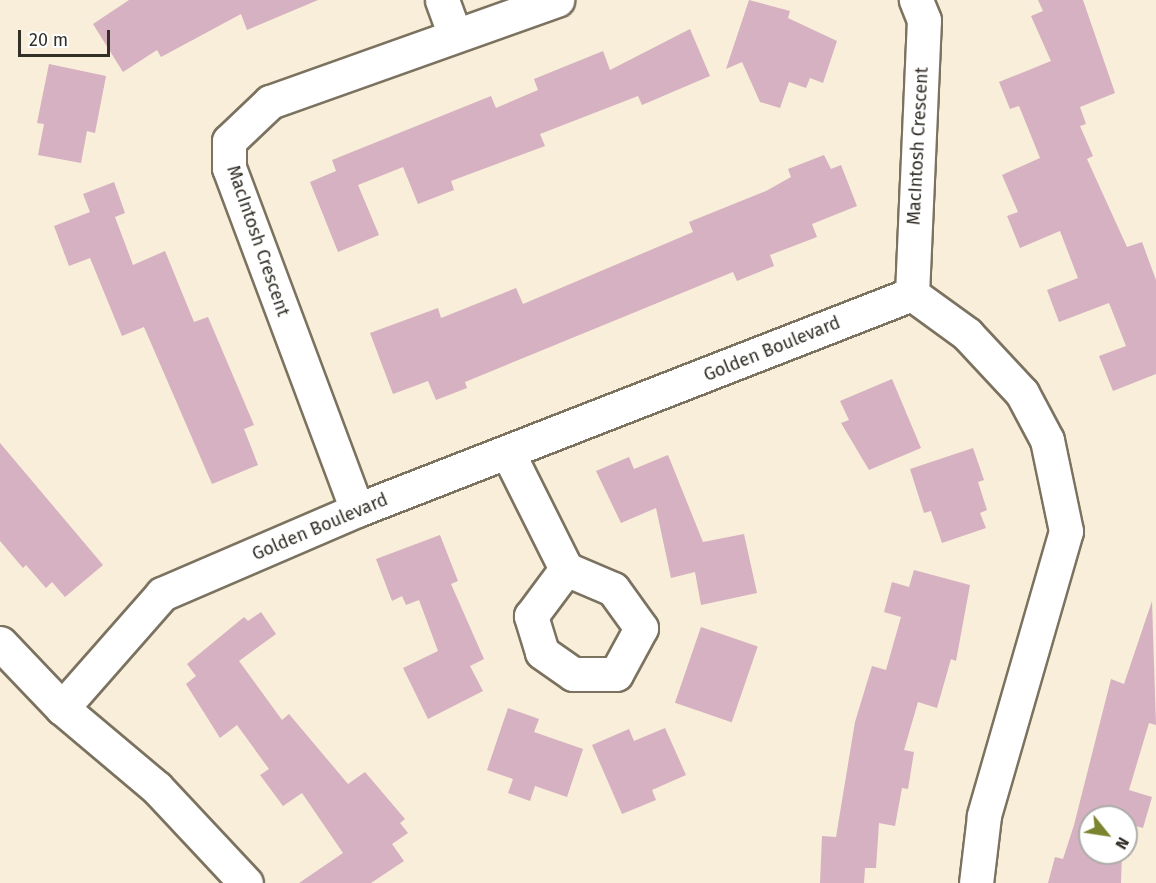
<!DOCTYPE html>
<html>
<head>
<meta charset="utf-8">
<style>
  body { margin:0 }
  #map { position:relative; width:1156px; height:883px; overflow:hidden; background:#f8eed9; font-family:"Fira Sans",sans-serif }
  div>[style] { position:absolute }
  .building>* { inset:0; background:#d5b1c1; transform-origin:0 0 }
  .roads { filter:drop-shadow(2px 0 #7b7260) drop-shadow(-2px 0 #7b7260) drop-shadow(0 2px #7b7260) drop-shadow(0 -2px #7b7260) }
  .street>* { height:33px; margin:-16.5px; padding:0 16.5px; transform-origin:16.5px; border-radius:16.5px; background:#fff }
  span { translate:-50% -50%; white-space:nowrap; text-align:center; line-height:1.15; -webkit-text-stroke:5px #fff; paint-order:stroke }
  .street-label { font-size:18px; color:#322f27 }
  .north { position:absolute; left:1078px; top:805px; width:60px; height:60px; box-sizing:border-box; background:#fff; border:2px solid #adaca9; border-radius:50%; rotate:120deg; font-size:16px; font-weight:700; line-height:24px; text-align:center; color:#322f27 }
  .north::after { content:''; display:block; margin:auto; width:21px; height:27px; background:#7d842f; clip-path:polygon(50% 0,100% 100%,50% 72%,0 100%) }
  .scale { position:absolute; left:18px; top:30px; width:92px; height:27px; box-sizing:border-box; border:3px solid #322f27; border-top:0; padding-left:8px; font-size:18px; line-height:21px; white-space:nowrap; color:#322f27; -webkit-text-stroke:4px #fff; paint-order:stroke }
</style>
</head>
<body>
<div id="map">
  <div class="building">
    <i style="clip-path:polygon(129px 0,318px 0,247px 30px,241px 14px,161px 57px,157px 50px,123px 72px,93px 24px)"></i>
    <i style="clip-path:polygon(749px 0,790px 11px,788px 18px,837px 41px,823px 83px,810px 78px,806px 88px,789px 82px,780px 108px,760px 102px,742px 62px,726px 69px)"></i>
    <i style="clip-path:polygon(1038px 0,1083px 0,1115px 93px,1080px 107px,1086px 124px,1080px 126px,1093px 156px,1087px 159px,1127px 247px,1142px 242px,1156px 280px,1156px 374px,1113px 391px,1099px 356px,1126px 346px,1109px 303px,1059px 322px,1047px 290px,1078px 278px,1060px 231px,1020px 248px,1007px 216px,1018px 212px,1002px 175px,1040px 158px,1019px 106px,1010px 109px,999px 82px,1051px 61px,1031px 16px,1043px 11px)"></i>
    <i style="clip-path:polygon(690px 29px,710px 76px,642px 105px,638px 96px,540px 134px,545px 146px,451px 181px,454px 190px,418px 204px,403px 167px,358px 185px,379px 235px,338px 252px,310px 182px,336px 171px,332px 160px,491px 96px,496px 108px,538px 90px,534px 79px,603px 51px,610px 70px)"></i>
    <i style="clip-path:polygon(49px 64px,106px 76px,95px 133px,87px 131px,81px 163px,38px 155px,44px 124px,37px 123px)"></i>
    <i style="clip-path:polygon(824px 155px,831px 169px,841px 165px,857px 206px,812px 224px,817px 237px,770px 255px,774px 266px,737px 281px,733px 272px,465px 382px,467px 388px,436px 400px,428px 381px,393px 394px,370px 333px,438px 308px,441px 318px,516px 288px,523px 304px,693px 232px,689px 222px,766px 191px,791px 177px,788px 169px)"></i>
    <i style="clip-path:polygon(114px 182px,125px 213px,115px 217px,133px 265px,165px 251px,194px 322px,208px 317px,254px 425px,244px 429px,258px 465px,212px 484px,144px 327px,122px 336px,90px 258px,69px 266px,54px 226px,90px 212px,83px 194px)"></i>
    <i style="clip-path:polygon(892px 379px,921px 448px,869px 470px,841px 423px,849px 420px,840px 401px)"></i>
    <i style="clip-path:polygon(0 443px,103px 565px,65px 597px,52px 582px,46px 588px,26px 565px,23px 568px,0 541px)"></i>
    <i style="clip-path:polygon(973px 448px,984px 480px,978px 482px,987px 510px,980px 513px,986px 528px,942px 543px,931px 511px,924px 513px,910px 469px)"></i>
    <i style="clip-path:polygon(668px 455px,703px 542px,744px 534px,757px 593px,701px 605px,695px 572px,671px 578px,656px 508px,621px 523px,596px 471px,629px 457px,634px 469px)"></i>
    <i style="clip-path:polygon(440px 535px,458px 581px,451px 584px,484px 659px,470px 666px,483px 691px,428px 719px,403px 668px,438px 651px,419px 600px,406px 605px,402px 596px,392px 601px,376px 559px)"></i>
    <i style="clip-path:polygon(914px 570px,970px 585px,956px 661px,951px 659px,937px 708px,918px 702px,904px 750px,914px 752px,908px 789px,902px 788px,895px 826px,879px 823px,876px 868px,865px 868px,864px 883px,820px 883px,822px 836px,836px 837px,855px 722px,872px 666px,886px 670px,901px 617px,884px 612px,892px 582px,909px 587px)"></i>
    <i style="clip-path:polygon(1152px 601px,1156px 725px,1149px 723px,1129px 790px,1152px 797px,1143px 828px,1129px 824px,1126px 837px,1126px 817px,1090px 817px,1090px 853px,1122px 853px,1121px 883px,1048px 883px,1055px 857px,1063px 859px,1074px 825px,1111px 679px,1124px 684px)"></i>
    <i style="clip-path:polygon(261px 612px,276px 634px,239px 661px,282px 720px,289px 714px,348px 784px,365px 772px,405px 819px,400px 823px,408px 833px,392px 844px,404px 861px,371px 883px,299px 883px,343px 853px,302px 793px,283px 806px,260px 775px,269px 769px,237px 725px,220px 738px,186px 684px,196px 676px,187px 664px,244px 617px,248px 621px)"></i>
    <i style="left:701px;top:627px;width:60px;height:80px;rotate:19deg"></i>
    <i style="clip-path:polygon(508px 708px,539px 719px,534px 732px,583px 749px,567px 797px,535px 786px,530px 801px,508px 793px,513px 779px,487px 770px)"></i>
    <i style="clip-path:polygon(665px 728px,686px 775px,652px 790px,656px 800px,622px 814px,592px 745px,629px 729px,634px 741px)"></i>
  </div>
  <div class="roads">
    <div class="street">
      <i style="left:442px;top:0;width:35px;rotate:70deg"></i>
      <i style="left:912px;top:294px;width:68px;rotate:36deg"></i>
      <i style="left:967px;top:334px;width:81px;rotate:47deg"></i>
      <i style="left:1022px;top:393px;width:53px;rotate:62deg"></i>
      <i style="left:1047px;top:440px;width:93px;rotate:78.2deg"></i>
      <i style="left:1066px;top:531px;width:297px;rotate:106.1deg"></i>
      <i style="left:984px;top:816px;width:67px;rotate:96.8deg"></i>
      <i style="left:912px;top:294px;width:274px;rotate:-87.5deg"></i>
      <i style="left:924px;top:20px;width:22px;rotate:-112deg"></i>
      <i style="left:508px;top:453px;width:130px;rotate:63.4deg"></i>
      <i style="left:566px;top:569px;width:51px;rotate:23.1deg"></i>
      <i style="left:613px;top:589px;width:48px;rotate:54.3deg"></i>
      <i style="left:641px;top:628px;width:52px;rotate:118.5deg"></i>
      <i style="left:616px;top:674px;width:43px;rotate:180deg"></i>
      <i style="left:573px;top:674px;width:38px;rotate:-145deg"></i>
      <i style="left:542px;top:652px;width:38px;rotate:-107deg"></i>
      <i style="left:531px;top:616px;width:59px;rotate:-53.3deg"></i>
      <i style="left:357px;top:510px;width:365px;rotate:-110.5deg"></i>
      <i style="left:229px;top:168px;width:27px;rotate:-90deg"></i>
      <i style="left:229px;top:141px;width:57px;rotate:-43.6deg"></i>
      <i style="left:270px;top:102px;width:305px;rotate:-19.6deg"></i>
      <i style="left:0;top:643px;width:90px;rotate:46.4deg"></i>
      <i style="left:62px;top:708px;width:124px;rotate:40.1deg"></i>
      <i style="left:157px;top:788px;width:130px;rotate:46.9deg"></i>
      <i style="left:62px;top:708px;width:152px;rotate:-48.7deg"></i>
      <i style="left:162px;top:594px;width:212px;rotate:-23.3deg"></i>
      <i style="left:357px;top:510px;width:596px;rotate:-21.27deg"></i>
    </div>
  </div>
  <div class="street-label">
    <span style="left:918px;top:146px;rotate:-87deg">MacIntosh Crescent</span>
    <span style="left:258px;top:241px;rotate:71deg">MacIntosh Crescent</span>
    <span style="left:772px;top:349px;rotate:-22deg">Golden Boulevard</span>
    <span style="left:320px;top:527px;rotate:-23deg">Golden Boulevard</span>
  </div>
  <div class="north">N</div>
  <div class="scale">20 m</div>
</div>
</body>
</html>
